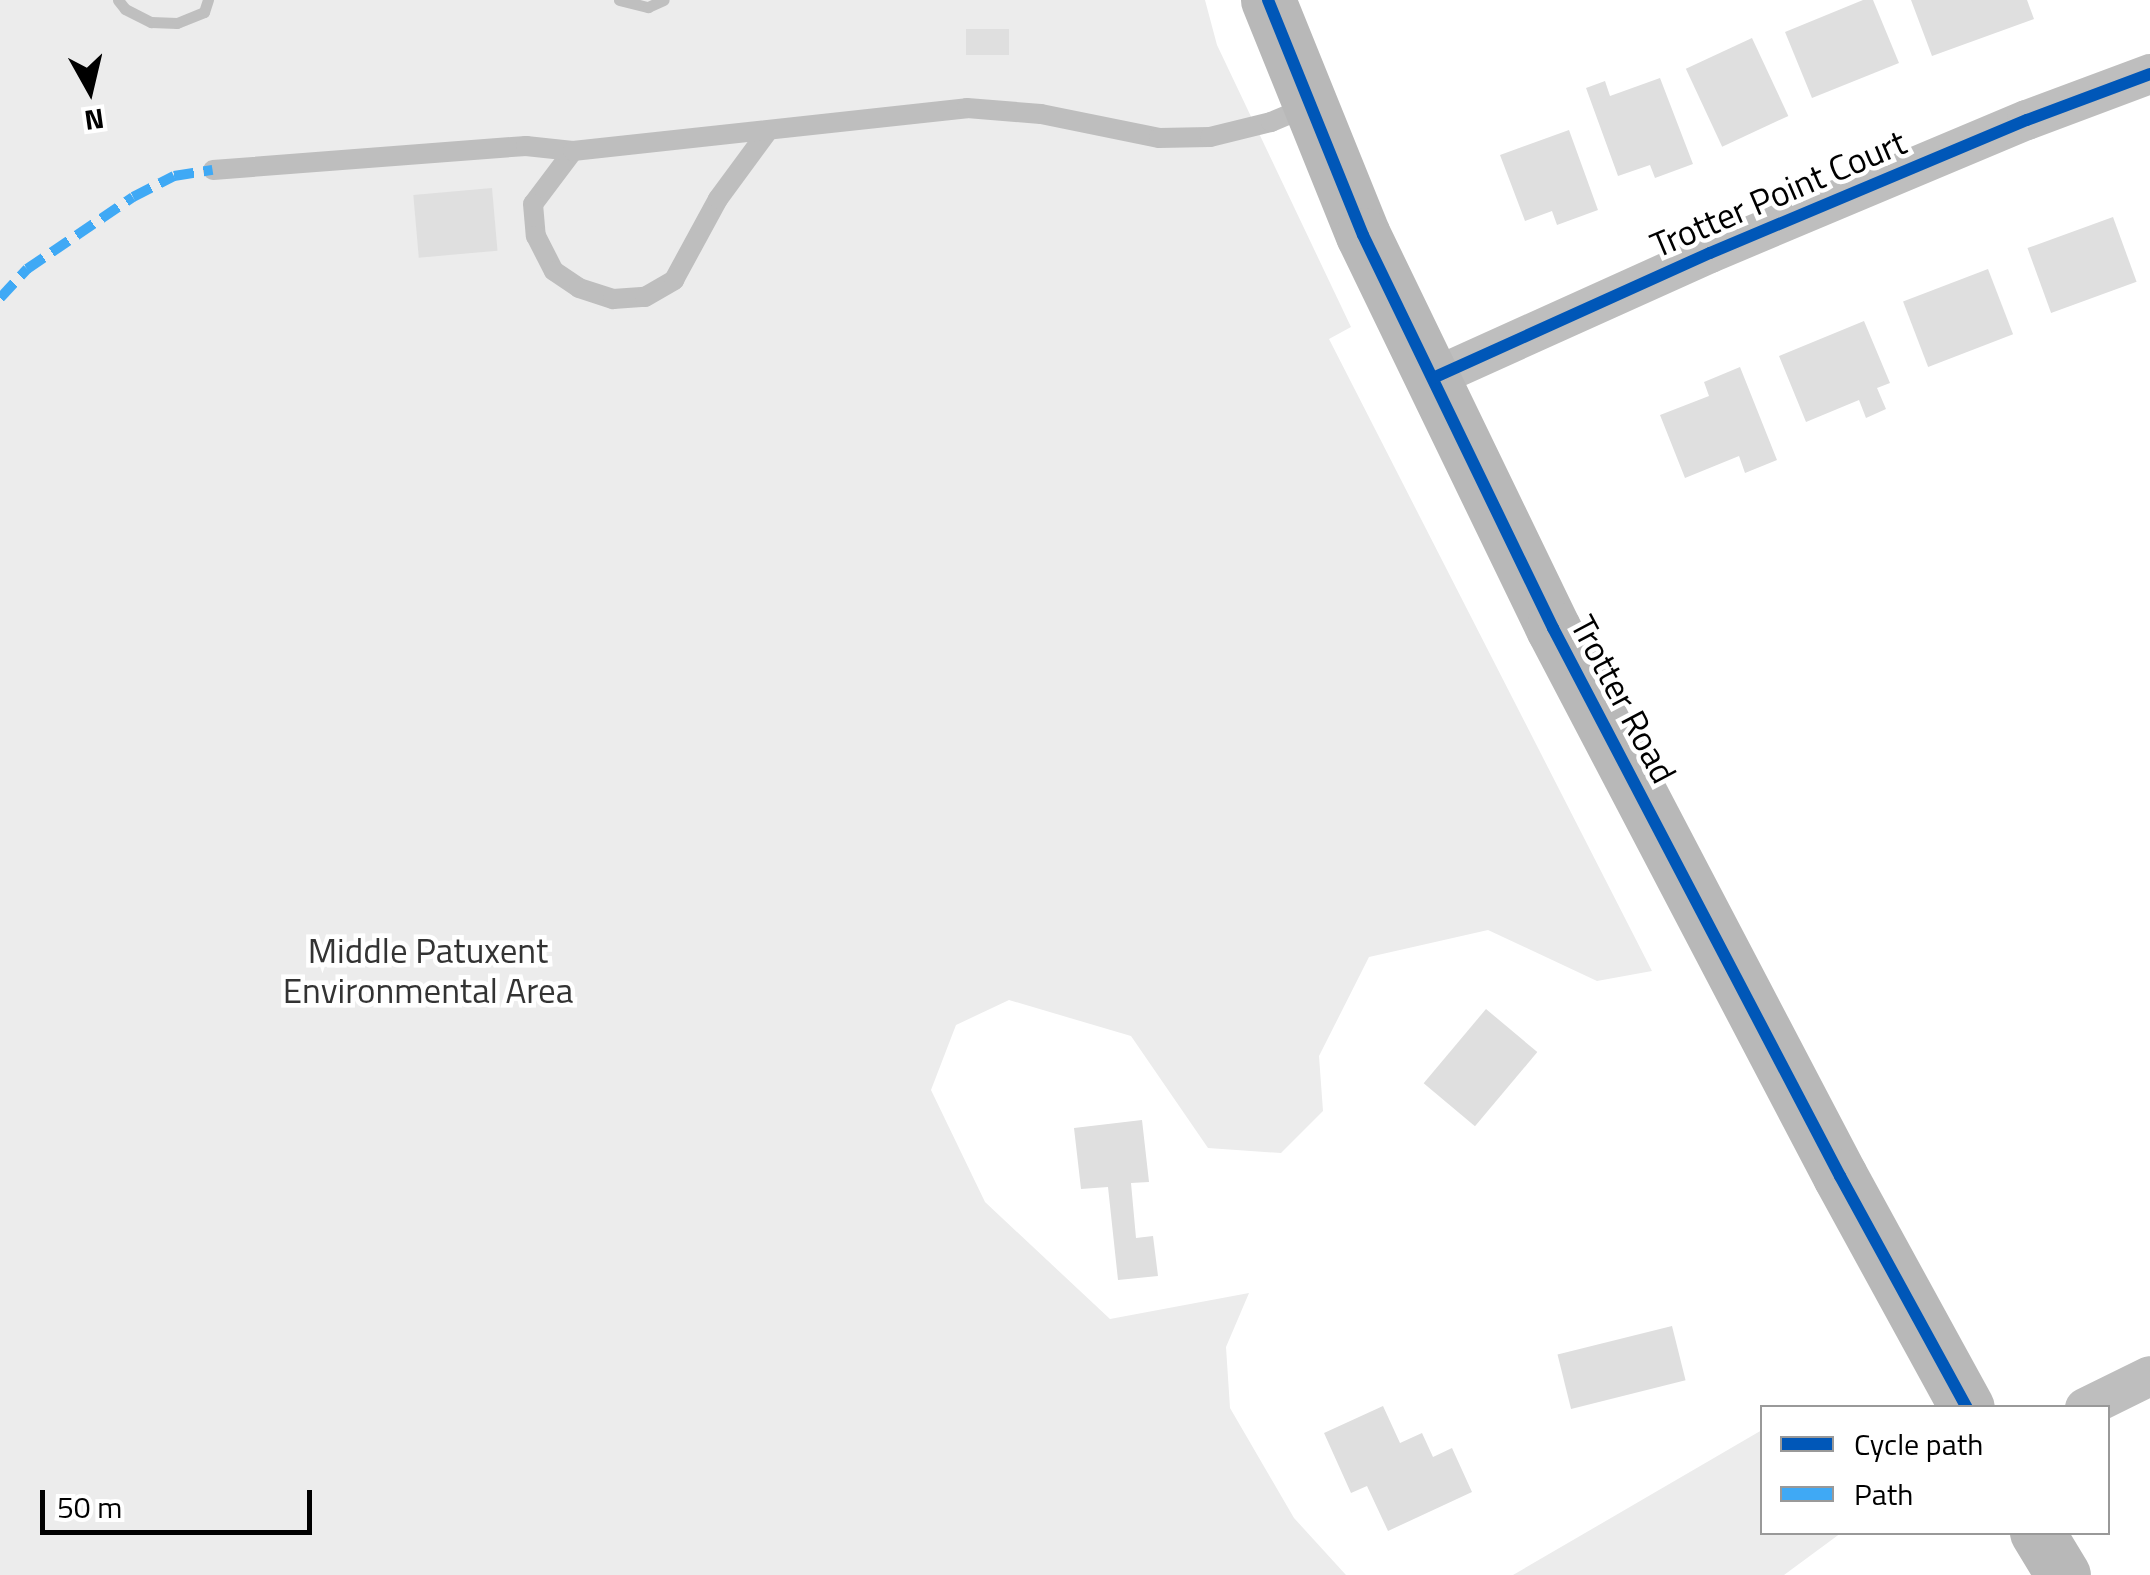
<!DOCTYPE html>
<html>
<head>
<meta charset="utf-8">
<style>
  body { margin:0 }
  #map { position:relative; width:2150px; height:1575px; overflow:hidden; background:#fff; font-family:"Titillium Web",sans-serif }
  div>[style] { position:absolute }
  .green>* { inset:0; background:#ececec }
  .stream>* { height:11px; margin:-5.5px; padding:0 5.5px; transform-origin:5.5px; border-radius:5.5px; background:#bfbfbf }
  .building>* { inset:0; background:#dfdfdf; transform-origin:0 0 }
  .lane>* { height:20px; margin:-10px; padding:0 10px; transform-origin:10px; border-radius:10px; background:#bebebe }
  .street>* { height:40px; margin:-20px; padding:0 20px; transform-origin:20px; border-radius:20px; background:#bebebe }
  .secondary>* { height:55px; margin:-27.5px; padding:0 27.5px; transform-origin:27.5px; border-radius:27.5px; background:#b8b8b8 }
  .quiet>* { height:10px; margin-top:-5px; transform-origin:0; background:repeating-linear-gradient(90deg,#3fa9f5 0 20px,transparent 0 30px) }
  .cycleway>* { height:12px; margin:-6px; padding:0 6px; transform-origin:6px; border-radius:6px; background:#0057b8 }
  span { translate:-50% -50%; white-space:nowrap; text-align:center; line-height:1.15; -webkit-text-stroke:9px #fff; paint-order:stroke }
  .street-label { font-size:35px; color:#000 }
  .park-label { font-size:35px; color:#333 }
  .legend { position:absolute; left:1760px; top:1405px; width:350px; height:130px; box-sizing:border-box; background:#fff; border:2px solid #999; margin:0; padding:12px 18px; list-style:none; font-size:30px; color:#000 }
  .legend li { display:flex; align-items:center; gap:20px; height:50px }
  .legend b { width:50px; border:2px solid #999 }
  .north { position:absolute; left:40px; top:40px; width:100px; height:100px; -webkit-text-stroke:8px #fff; paint-order:stroke; rotate:172deg; font-size:28px; font-weight:700; line-height:40px; text-align:center; color:#000 }
  .north::after { content:''; display:block; margin:auto; width:35px; height:45px; background:#000; clip-path:polygon(50% 0,100% 100%,50% 72%,0 100%) }
  .scale { position:absolute; left:40px; top:1490px; width:272px; height:45px; box-sizing:border-box; border:5px solid #000; border-top:0; padding-left:12px; font-size:30px; line-height:35px; white-space:nowrap; color:#000; -webkit-text-stroke:8px #fff; paint-order:stroke }
</style>
</head>
<body>
<div id="map">
  <div class="green">
    <i style="clip-path:polygon(0 0,1205px 0,1217px 45px,1351px 327px,1329px 339px,1652px 971px,1597px 981px,1488px 930px,1369px 957px,1319px 1056px,1323px 1111px,1281px 1153px,1208px 1148px,1131px 1036px,1009px 1000px,956px 1025px,931px 1090px,985px 1202px,1110px 1319px,1249px 1293px,1226px 1347px,1230px 1408px,1294px 1518px,1346px 1575px,0 1575px)"></i>
    <i style="clip-path:polygon(1762px 1430px,1762px 1532px,1841px 1533px,1784px 1575px,1513px 1575px)"></i>
  </div>
  <div class="stream">
    <i style="left:118px;top:0;width:11px;rotate:52deg"></i>
    <i style="left:125px;top:9px;width:29px;rotate:27deg"></i>
    <i style="left:151px;top:22px;width:26px;rotate:2deg"></i>
    <i style="left:177px;top:23px;width:29px;rotate:-22deg"></i>
    <i style="left:204px;top:12px;width:13px;rotate:-72deg"></i>
    <i style="left:619px;top:0;width:30px;rotate:14deg"></i>
    <i style="left:648px;top:7px;width:17px;rotate:-24deg"></i>
  </div>
  <div class="building">
    <i style="clip-path:polygon(1863px 0,1873px 0,1899px 63px,1812px 98px,1785px 32px)"></i>
    <i style="clip-path:polygon(1911px 0,2027px 0,2034px 19px,1932px 56px)"></i>
    <i style="left:966px;top:29px;width:43px;height:26px"></i>
    <i style="left:1752px;top:38px;width:86px;height:73px;rotate:65deg"></i>
    <i style="clip-path:polygon(1660px 78px,1693px 164px,1655px 178px,1650px 165px,1618px 176px,1586px 88px,1605px 81px,1610px 96px)"></i>
    <i style="clip-path:polygon(1569px 130px,1598px 210px,1557px 225px,1552px 211px,1525px 221px,1500px 155px)"></i>
    <i style="left:492px;top:188px;width:63px;height:79px;rotate:85deg"></i>
    <i style="left:2113px;top:217px;width:69px;height:91px;rotate:70deg"></i>
    <i style="left:1988px;top:269px;width:70px;height:91px;rotate:69deg"></i>
    <i style="clip-path:polygon(1864px 321px,1890px 383px,1877px 388px,1886px 409px,1866px 418px,1859px 400px,1806px 422px,1779px 356px)"></i>
    <i style="clip-path:polygon(1740px 367px,1777px 460px,1745px 473px,1739px 456px,1685px 478px,1660px 415px,1709px 396px,1704px 382px)"></i>
    <i style="left:1486px;top:1009px;width:67px;height:97px;rotate:40deg"></i>
    <i style="clip-path:polygon(1142px 1120px,1149px 1182px,1131px 1183px,1136px 1238px,1153px 1236px,1158px 1276px,1118px 1280px,1108px 1187px,1081px 1189px,1074px 1128px)"></i>
    <i style="left:1672px;top:1326px;width:56px;height:118px;rotate:76deg"></i>
    <i style="clip-path:polygon(1383px 1406px,1400px 1443px,1422px 1433px,1433px 1457px,1452px 1448px,1472px 1492px,1388px 1531px,1367px 1486px,1351px 1493px,1324px 1433px)"></i>
  </div>
  <div class="lane">
    <i style="left:573px;top:151px;width:66px;rotate:127deg"></i>
    <i style="left:533px;top:204px;width:32px;rotate:85deg"></i>
    <i style="left:536px;top:236px;width:39px;rotate:63deg"></i>
    <i style="left:554px;top:271px;width:30px;rotate:34deg"></i>
    <i style="left:579px;top:288px;width:36px;rotate:18deg"></i>
    <i style="left:613px;top:299px;width:32px;rotate:-4deg"></i>
    <i style="left:645px;top:297px;width:34px;rotate:-30deg"></i>
    <i style="left:674px;top:280px;width:92px;rotate:-61.5deg"></i>
    <i style="left:718px;top:199px;width:84px;rotate:-53.7deg"></i>
    <i style="left:213px;top:170px;width:314px;rotate:-4.4deg"></i>
    <i style="left:526px;top:146px;width:47px;rotate:6.1deg"></i>
    <i style="left:573px;top:151px;width:396px;rotate:-6.2deg"></i>
    <i style="left:967px;top:108px;width:74px;rotate:4.6deg"></i>
    <i style="left:1041px;top:114px;width:120px;rotate:11.5deg"></i>
    <i style="left:1159px;top:138px;width:51px;rotate:-1.1deg"></i>
    <i style="left:1210px;top:137px;width:63px;rotate:-13.8deg"></i>
    <i style="left:1271px;top:122px;width:41px;rotate:-22.8deg"></i>
  </div>
  <div class="street">
    <i style="left:1433px;top:378px;width:304px;rotate:-24.3deg"></i>
    <i style="left:1710px;top:253px;width:344px;rotate:-22.8deg"></i>
    <i style="left:2027px;top:120px;width:131px;rotate:-20.5deg"></i>
    <i style="left:2085px;top:1408px;width:72px;rotate:-26.2deg"></i>
  </div>
  <div class="secondary">
    <i style="left:1268px;top:0;width:253px;rotate:68deg"></i>
    <i style="left:1363px;top:235px;width:437px;rotate:64.2deg"></i>
    <i style="left:1553px;top:628px;width:619px;rotate:62.36deg"></i>
    <i style="left:1840px;top:1176px;width:264px;rotate:61.3deg"></i>
    <i style="left:2037px;top:1532px;width:50px;rotate:58.8deg"></i>
  </div>
  <div class="quiet">
    <i style="left:0;top:298px;width:40px;rotate:-47deg"></i>
    <i style="left:27px;top:269px;width:128px;rotate:-34.2deg"></i>
    <i style="left:133px;top:197px;width:46px;rotate:-27.1deg"></i>
    <i style="left:174px;top:176px;width:39px;rotate:-9deg"></i>
  </div>
  <div class="cycleway">
    <i style="left:1268px;top:0;width:253px;rotate:68deg"></i>
    <i style="left:1363px;top:235px;width:437px;rotate:64.2deg"></i>
    <i style="left:1553px;top:628px;width:619px;rotate:62.36deg"></i>
    <i style="left:1840px;top:1176px;width:264px;rotate:61.3deg"></i>
    <i style="left:1433px;top:378px;width:304px;rotate:-24.3deg"></i>
    <i style="left:1710px;top:253px;width:344px;rotate:-22.8deg"></i>
    <i style="left:2027px;top:120px;width:131px;rotate:-20.5deg"></i>
  </div>
  <div class="street-label">
    <span style="left:1778px;top:193px;rotate:-23deg">Trotter Point Court</span>
    <span style="left:1624px;top:699px;rotate:62deg">Trotter Road</span>
  </div>
  <div class="park-label">
    <span style="left:428px;top:970px">Middle Patuxent<br>Environmental Area</span>
  </div>
  <ul class="legend">
  <li><b style="height:12px;background:#0057b8"></b>Cycle path</li>
  <li><b style="height:12px;background:#3fa9f5"></b>Path</li>
  </ul>
  <div class="north">N</div>
  <div class="scale">50 m</div>
</div>
</body>
</html>
